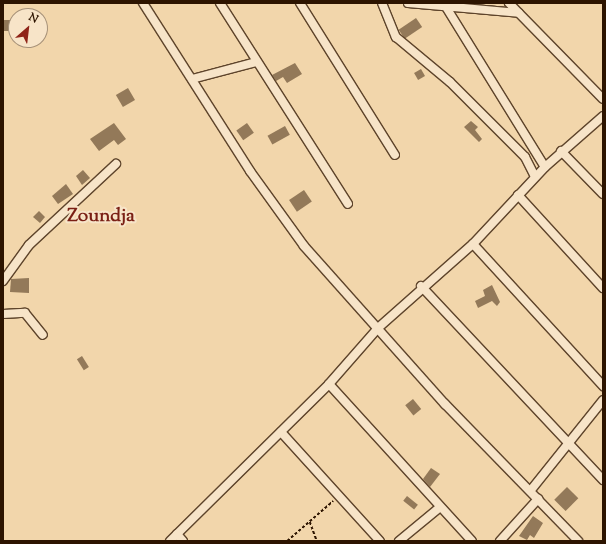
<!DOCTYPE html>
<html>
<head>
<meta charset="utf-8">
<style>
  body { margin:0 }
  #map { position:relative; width:606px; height:544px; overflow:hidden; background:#f2d6ab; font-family:"Sorts Mill Goudy",serif }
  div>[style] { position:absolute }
  .building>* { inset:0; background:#937959; transform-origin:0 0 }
  .path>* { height:1.5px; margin-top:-0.75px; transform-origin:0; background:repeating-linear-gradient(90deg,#2d1400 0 3px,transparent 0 5px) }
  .roads { filter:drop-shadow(1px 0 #5e442b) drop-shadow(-1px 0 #5e442b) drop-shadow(0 1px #5e442b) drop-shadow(0 -1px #5e442b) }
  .minor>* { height:8px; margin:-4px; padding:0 4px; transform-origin:4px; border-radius:4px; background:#f7e4c8 }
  span { translate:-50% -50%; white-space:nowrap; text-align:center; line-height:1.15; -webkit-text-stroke:4px #f7e4c8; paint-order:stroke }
  .quarter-label { font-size:19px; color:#7a1f14; font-weight:700 }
  .frame { position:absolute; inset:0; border:4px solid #2d1400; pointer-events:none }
  .north { position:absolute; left:8px; top:8px; width:40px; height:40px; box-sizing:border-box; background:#f7e4c8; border:1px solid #a69178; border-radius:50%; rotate:28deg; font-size:11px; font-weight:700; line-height:16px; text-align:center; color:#2d1400 }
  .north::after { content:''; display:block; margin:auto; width:14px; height:18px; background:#8f2418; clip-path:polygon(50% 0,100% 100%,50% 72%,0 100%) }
</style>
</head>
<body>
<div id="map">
  <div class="building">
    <i style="left:416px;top:18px;width:11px;height:21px;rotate:56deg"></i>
    <i style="left:3px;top:20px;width:12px;height:11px"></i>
    <i style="clip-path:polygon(295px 63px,302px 74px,287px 83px,283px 77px,276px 81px,272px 75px)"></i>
    <i style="left:421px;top:69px;width:8px;height:8px;rotate:60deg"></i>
    <i style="left:128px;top:88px;width:14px;height:14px;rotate:60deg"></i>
    <i style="clip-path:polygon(471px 121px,478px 127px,475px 130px,482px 139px,479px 142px,464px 127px)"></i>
    <i style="clip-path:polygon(114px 123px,126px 139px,118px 145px,114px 140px,99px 151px,90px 139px)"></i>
    <i style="left:247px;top:123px;width:12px;height:13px;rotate:55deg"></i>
    <i style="left:285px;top:126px;width:10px;height:20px;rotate:61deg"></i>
    <i style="clip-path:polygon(83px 170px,90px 178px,82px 185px,76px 176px)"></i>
    <i style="clip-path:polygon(66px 184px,73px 194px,58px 204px,52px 196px)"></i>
    <i style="left:304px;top:190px;width:14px;height:18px;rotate:56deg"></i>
    <i style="clip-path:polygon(39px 211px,45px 217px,40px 223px,33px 217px)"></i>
    <i style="clip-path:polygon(29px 278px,29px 293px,10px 292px,11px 279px)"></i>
    <i style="clip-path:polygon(492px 285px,500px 302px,497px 306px,492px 301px,478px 308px,475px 301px,485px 296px,483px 290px)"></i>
    <i style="left:82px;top:356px;width:13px;height:6px;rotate:58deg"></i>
    <i style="left:413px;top:399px;width:13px;height:10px;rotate:51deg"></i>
    <i style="clip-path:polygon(431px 468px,440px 474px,430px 487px,423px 479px)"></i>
    <i style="left:567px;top:487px;width:16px;height:18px;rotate:45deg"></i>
    <i style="left:407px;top:496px;width:14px;height:6px;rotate:39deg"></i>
    <i style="clip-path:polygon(533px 516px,543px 523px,534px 538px,530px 535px,527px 540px,519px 536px)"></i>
  </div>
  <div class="path">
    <i style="left:310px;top:522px;width:20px;rotate:70deg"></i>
    <i style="left:287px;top:541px;width:61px;rotate:-41deg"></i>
  </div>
  <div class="roads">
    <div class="minor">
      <i style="left:143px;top:3px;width:199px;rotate:57.5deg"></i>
      <i style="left:250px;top:171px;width:92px;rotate:54.2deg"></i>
      <i style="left:304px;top:246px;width:212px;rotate:48.3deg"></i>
      <i style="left:445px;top:404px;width:191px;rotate:45.8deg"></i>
      <i style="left:220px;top:3px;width:238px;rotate:57.5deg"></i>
      <i style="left:300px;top:3px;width:179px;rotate:58deg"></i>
      <i style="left:382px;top:3px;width:37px;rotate:68deg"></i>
      <i style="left:396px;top:37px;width:70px;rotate:39.8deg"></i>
      <i style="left:450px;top:82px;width:106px;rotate:45deg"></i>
      <i style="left:525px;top:157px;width:22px;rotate:63deg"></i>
      <i style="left:408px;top:3px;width:111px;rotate:5.1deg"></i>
      <i style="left:509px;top:3px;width:134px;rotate:45.6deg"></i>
      <i style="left:446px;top:7px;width:188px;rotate:58.3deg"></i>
      <i style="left:192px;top:79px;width:66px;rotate:-14.9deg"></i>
      <i style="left:561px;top:151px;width:60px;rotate:45.7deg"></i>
      <i style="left:518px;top:195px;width:126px;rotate:47.6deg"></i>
      <i style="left:473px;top:244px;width:193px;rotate:47.5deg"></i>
      <i style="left:3px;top:281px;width:44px;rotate:-54.2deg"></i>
      <i style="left:29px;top:245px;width:119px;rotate:-43deg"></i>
      <i style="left:421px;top:286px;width:266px;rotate:46.8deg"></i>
      <i style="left:3px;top:314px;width:22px;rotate:-3deg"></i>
      <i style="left:25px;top:313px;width:28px;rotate:51deg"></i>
      <i style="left:329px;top:384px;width:212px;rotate:47.7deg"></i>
      <i style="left:281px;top:432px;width:147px;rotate:47.8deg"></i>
      <i style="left:531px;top:490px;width:115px;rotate:-51.3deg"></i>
      <i style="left:177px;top:534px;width:9px;rotate:49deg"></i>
      <i style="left:170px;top:541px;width:223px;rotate:-44.6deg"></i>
      <i style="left:329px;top:384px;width:74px;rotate:-48.8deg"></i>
      <i style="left:378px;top:328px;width:127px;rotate:-41.5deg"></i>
      <i style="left:473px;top:244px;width:105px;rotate:-46.9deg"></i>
      <i style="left:545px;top:167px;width:77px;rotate:-41.3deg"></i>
      <i style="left:399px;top:541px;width:52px;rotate:-39.5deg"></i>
      <i style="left:500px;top:541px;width:57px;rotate:-47.9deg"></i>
    </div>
  </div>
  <div class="quarter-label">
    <span style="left:101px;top:217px">Zoundja</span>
  </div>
  <div class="frame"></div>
  <div class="north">N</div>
</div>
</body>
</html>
